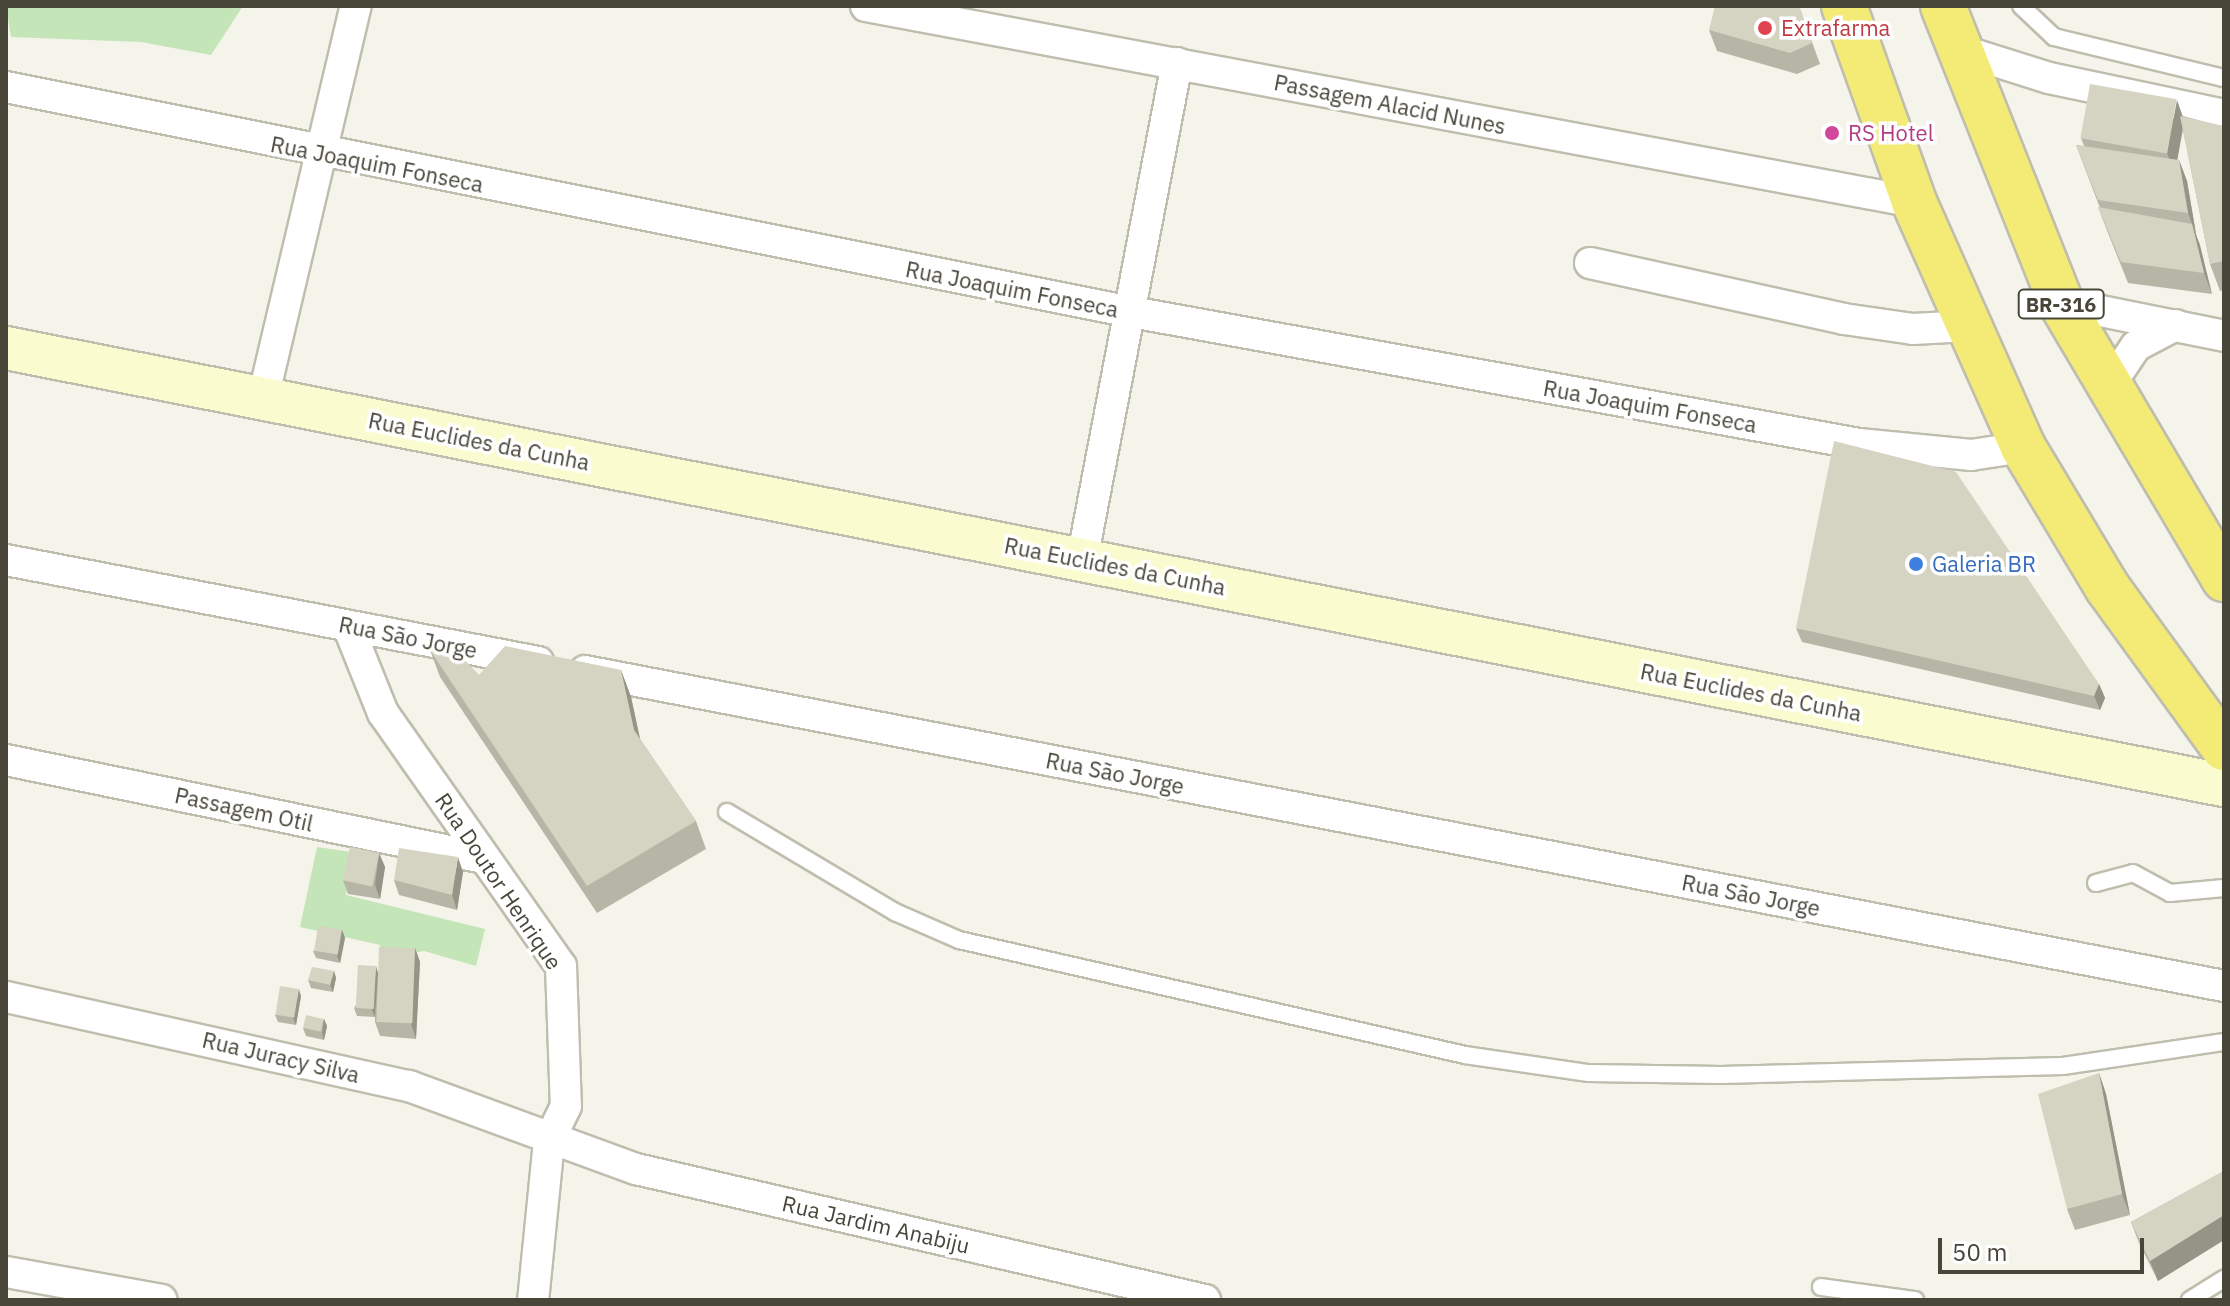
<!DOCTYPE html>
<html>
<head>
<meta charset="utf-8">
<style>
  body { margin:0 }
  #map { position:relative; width:2230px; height:1306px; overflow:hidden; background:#f4f4eb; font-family:"IBM Plex Sans",sans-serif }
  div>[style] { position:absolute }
  .green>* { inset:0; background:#c4e5b7 }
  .roads { filter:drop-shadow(2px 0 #bfbeae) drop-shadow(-2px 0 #bfbeae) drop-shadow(0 2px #bfbeae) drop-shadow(0 -2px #bfbeae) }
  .lane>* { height:16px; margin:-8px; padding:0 8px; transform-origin:8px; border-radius:8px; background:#fff }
  .street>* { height:30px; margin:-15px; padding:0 15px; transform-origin:15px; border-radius:15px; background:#fff }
  .secondary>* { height:42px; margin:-21px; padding:0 21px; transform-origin:21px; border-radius:21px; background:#fafbce }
  .highway>* { height:44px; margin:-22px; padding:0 22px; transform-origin:22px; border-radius:22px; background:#f4eb77 }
  .wall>* { inset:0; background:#b7b5a6 }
  .shaded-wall>* { inset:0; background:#959487 }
  .building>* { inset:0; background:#d5d3c1; transform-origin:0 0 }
  .dots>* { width:22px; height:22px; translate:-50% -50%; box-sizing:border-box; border:4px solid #fff; border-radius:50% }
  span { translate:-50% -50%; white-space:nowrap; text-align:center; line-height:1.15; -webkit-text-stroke:7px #fff; paint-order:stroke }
  .shield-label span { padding:2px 6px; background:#fff; border:2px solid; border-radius:6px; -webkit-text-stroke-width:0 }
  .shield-label { font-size:20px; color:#484639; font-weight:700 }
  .health-label { font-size:22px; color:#be3a42 }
  .left { translate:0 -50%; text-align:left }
  .street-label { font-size:22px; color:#484639 }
  .hotel-label { font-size:22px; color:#b23c85 }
  .shop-label { font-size:22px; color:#366cbe }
  .frame { position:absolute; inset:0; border:8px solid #484639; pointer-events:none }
  .scale { position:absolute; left:1938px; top:1238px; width:206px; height:36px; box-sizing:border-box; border:4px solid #484639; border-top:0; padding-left:10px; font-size:24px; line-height:28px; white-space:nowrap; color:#484639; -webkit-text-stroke:6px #fff; paint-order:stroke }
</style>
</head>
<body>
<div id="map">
  <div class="green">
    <i style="clip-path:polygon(6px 6px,243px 6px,211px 55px,141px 42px,11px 37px)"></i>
    <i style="clip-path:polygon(317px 847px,352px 852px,346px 895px,485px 929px,476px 966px,424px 951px,381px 958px,380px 945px,300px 927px)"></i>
  </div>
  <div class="roads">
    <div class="lane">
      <i style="left:2021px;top:6px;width:45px;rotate:43.2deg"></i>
      <i style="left:2054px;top:37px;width:175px;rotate:13.6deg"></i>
      <i style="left:727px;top:812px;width:196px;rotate:30.8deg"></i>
      <i style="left:895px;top:912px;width:70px;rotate:23.6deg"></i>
      <i style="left:959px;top:940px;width:519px;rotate:12.8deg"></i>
      <i style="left:1465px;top:1055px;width:125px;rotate:8.3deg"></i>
      <i style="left:1589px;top:1073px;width:132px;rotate:0.9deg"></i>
      <i style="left:1721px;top:1075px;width:342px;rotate:-1.5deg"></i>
      <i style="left:2063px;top:1066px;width:163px;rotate:-8.5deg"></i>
      <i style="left:2096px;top:883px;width:38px;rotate:-15deg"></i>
      <i style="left:2133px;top:873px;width:42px;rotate:28.4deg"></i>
      <i style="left:2170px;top:893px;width:54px;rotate:-5.3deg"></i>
      <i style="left:1821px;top:1287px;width:95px;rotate:7.9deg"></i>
      <i style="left:2190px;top:1300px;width:40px;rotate:-32deg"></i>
    </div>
    <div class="street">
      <i style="left:866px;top:6px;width:1066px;rotate:10.59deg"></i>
      <i style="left:1957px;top:49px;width:96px;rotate:17.5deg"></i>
      <i style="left:2049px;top:78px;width:179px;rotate:11.9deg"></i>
      <i style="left:6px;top:87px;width:1142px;rotate:11.31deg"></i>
      <i style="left:1126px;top:311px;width:745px;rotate:10.28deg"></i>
      <i style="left:1859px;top:444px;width:113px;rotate:5.6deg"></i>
      <i style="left:1971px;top:455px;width:53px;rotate:-8.7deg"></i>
      <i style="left:1590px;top:263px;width:260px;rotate:12.4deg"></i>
      <i style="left:1844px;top:319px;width:70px;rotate:8.2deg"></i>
      <i style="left:1913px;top:329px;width:55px;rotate:-3.1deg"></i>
      <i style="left:2061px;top:303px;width:166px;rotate:11.4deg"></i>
      <i style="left:2109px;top:386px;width:48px;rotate:-56deg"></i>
      <i style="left:2136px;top:346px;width:45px;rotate:-27.7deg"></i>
      <i style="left:263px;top:398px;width:403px;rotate:-76.7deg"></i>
      <i style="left:6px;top:560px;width:542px;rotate:10.85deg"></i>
      <i style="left:1082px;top:560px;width:506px;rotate:-79.18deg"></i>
      <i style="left:348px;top:626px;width:94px;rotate:68.1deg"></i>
      <i style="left:383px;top:713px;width:309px;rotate:54.9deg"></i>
      <i style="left:561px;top:966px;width:140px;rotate:88deg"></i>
      <i style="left:566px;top:1106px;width:39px;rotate:116deg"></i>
      <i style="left:549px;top:1141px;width:160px;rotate:95.7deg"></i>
      <i style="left:585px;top:671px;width:1669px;rotate:10.88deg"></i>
      <i style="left:6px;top:760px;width:486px;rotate:11.6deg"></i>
      <i style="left:6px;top:997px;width:413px;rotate:12.5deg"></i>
      <i style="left:409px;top:1086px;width:242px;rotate:20.1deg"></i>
      <i style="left:636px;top:1169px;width:584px;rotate:12.97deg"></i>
      <i style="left:6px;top:1272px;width:158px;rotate:10.2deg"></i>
    </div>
    <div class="secondary">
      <i style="left:6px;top:348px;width:2261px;rotate:11.15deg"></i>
    </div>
    <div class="highway">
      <i style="left:1844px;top:6px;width:208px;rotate:70.3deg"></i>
      <i style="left:1914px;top:202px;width:268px;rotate:66deg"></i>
      <i style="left:2023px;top:447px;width:163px;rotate:59deg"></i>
      <i style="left:2107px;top:587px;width:199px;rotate:54deg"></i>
      <i style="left:1943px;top:6px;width:320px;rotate:68.3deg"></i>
      <i style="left:2061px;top:303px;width:321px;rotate:59.4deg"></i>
    </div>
  </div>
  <div class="wall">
    <i style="clip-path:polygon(1799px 6px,1820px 64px,1797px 74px,1717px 51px,1709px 30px)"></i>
    <i style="clip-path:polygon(2183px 116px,2224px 127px,2224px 290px,2220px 291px,2210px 264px,2183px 130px,2177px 160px,2179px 160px,2187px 181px,2196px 234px,2212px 294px,2128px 283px,2106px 228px,2098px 207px,2100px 208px,2076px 145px,2084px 146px,2081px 138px)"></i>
    <i style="clip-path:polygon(1796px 628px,2099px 684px,2105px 698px,2100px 710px,1802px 642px)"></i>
    <i style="clip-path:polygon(430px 650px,479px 675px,621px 670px,631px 697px,640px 739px,696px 821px,706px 849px,597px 913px,440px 677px)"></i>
    <i style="clip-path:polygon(379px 853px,385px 867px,380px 899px,348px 894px,343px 880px)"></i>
    <i style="clip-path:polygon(463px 872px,457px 910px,399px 895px,394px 880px)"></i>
    <i style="clip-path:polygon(342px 930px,345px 938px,340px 963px,316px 958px,313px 951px)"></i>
    <i style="clip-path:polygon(415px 948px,420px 962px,416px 1039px,380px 1036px,375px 1022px,375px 1017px,357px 1016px,354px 1008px,378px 972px)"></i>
    <i style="clip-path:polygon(334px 971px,336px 978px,333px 992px,311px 988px,308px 980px)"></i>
    <i style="clip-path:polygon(301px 996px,296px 1025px,278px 1022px,275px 1015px)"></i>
    <i style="clip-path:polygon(324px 1019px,327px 1026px,324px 1040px,306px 1036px,303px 1028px)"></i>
    <i style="clip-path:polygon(2099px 1073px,2106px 1094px,2130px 1215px,2075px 1230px,2067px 1209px)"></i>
    <i style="clip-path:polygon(2224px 1171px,2224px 1240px,2158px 1281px,2139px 1243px,2131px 1222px)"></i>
  </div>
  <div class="shaded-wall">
    <i style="clip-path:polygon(2177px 100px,2184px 120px,2175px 174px,2167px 153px)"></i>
    <i style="clip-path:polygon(2179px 160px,2187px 181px,2196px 234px,2188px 213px)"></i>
    <i style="clip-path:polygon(2192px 224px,2200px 245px,2212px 294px,2204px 273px)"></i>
    <i style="clip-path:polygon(621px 670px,631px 697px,644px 757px,634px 730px)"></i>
    <i style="clip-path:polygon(2099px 684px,2105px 698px,2100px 710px,2094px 696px)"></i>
    <i style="clip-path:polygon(379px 853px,385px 867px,380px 899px,375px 885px)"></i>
    <i style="clip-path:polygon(458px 857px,463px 872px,457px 910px,452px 895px)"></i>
    <i style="clip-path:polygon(342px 930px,345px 938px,340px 963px,337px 956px)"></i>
    <i style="clip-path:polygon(415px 948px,420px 962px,416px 1039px,411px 1024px)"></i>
    <i style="clip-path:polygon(376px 966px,378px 973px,375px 1017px,372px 1010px)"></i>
    <i style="clip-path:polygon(334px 971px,336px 978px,333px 992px,330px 985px)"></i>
    <i style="clip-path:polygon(299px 989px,301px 996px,296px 1025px,293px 1018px)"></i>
    <i style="clip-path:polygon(324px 1019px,327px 1026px,324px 1040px,322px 1033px)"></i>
    <i style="clip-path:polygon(2099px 1073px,2106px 1094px,2130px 1215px,2122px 1194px)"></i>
    <i style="clip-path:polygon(2224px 1215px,2224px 1240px,2158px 1281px,2150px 1261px)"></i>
  </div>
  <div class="building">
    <i style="clip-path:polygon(1715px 6px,1799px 6px,1812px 43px,1790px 53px,1709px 30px)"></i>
    <i style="left:2090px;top:84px;width:88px;height:55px;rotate:10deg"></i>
    <i style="clip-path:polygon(2180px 116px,2224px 126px,2224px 261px,2210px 264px)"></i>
    <i style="clip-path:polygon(2076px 145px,2179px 160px,2188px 213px,2098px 200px)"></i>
    <i style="clip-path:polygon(2098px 207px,2192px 224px,2204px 273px,2121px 262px)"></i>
    <i style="clip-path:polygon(1834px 441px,1956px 472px,2099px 684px,2094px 696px,1796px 628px)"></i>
    <i style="clip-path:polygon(442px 636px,479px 675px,505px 646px,621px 670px,634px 730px,696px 821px,587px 886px,430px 650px)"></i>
    <i style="left:350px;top:847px;width:30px;height:34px;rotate:12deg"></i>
    <i style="clip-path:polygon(399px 848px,458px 857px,452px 895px,394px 880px)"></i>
    <i style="left:318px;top:926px;width:24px;height:25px;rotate:9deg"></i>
    <i style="left:379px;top:947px;width:36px;height:75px;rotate:2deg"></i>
    <i style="left:358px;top:965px;width:18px;height:43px;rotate:3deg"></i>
    <i style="clip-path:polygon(312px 967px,334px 971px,330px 985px,308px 980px)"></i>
    <i style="left:280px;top:986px;width:19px;height:29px;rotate:9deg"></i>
    <i style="left:306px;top:1015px;width:18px;height:13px;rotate:13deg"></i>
    <i style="clip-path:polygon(2099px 1073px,2122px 1194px,2067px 1209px,2038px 1094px)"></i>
    <i style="clip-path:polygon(2224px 1171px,2224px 1215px,2150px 1261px,2131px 1222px)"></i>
  </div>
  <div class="dots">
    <i style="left:1765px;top:28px;background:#e0444e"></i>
    <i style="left:1832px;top:133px;background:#d1479c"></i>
    <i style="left:1916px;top:564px;background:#3f7fe0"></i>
  </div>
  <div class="shield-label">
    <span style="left:2061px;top:304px">BR-316</span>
  </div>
  <div class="health-label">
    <span class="left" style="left:1781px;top:28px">Extrafarma</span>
  </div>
  <div class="street-label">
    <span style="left:1390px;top:104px;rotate:11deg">Passagem Alacid Nunes</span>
    <span style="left:377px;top:164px;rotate:11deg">Rua Joaquim Fonseca</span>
    <span style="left:1012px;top:289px;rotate:11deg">Rua Joaquim Fonseca</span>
    <span style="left:1650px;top:406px;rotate:10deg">Rua Joaquim Fonseca</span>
    <span style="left:479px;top:441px;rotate:11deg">Rua Euclides da Cunha</span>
    <span style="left:1115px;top:566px;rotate:11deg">Rua Euclides da Cunha</span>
    <span style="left:408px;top:637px;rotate:11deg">Rua São Jorge</span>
    <span style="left:1751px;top:692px;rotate:11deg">Rua Euclides da Cunha</span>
    <span style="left:1115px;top:773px;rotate:11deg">Rua São Jorge</span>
    <span style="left:244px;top:809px;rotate:12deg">Passagem Otil</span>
    <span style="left:499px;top:881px;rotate:56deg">Rua Doutor Henrique</span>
    <span style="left:1751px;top:895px;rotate:11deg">Rua São Jorge</span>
    <span style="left:281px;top:1057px;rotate:13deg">Rua Juracy Silva</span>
    <span style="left:876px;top:1224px;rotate:13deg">Rua Jardim Anabiju</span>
  </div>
  <div class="hotel-label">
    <span class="left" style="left:1848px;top:133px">RS Hotel</span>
  </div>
  <div class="shop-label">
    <span class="left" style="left:1932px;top:564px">Galeria BR</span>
  </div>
  <div class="frame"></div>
  <div class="scale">50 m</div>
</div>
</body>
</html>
